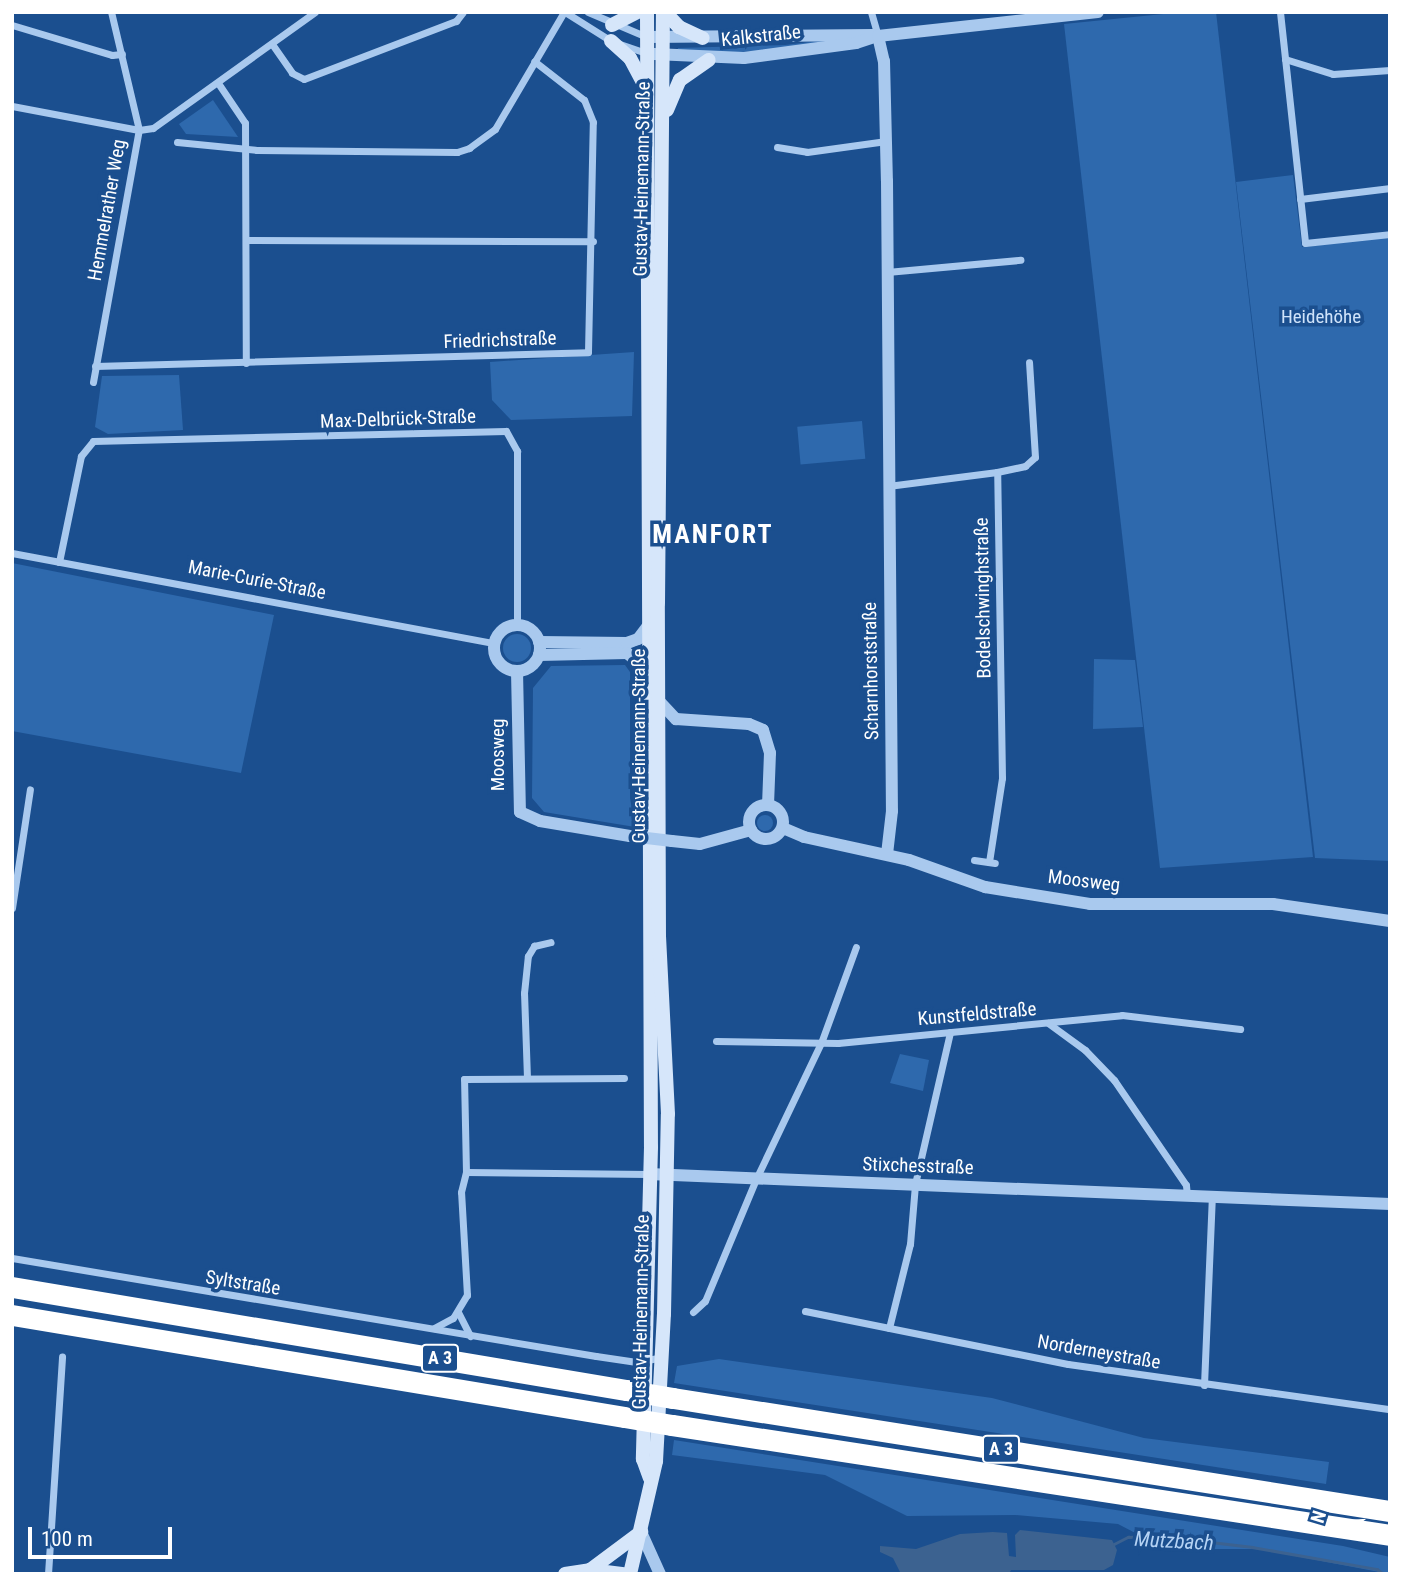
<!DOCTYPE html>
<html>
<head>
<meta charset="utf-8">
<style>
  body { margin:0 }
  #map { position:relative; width:1402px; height:1586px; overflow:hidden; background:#1b4f8f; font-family:"Roboto Condensed",sans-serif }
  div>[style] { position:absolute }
  .green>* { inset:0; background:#2e69ad; transform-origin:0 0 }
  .round { border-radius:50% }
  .water>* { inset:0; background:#3c6290 }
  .stream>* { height:2.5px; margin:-1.25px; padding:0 1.25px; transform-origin:1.25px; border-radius:1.25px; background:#3c6290 }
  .minor>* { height:7px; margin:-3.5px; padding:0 3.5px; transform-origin:3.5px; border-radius:3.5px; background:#a9c9ee }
  .tertiary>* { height:12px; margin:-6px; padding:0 6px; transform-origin:6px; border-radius:6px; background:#a9c9ee }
  .tertiary>.ring { margin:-6px; padding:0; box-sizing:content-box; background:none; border:12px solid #a9c9ee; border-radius:50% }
  .secondary>* { height:14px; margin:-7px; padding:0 7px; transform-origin:7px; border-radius:7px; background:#d6e6fa }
  .motorway>* { height:21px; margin:-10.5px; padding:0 10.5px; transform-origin:10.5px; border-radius:10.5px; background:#fff }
  .tertiary-bridge>* { height:12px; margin:-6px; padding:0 6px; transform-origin:6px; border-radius:6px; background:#a9c9ee }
  .motorway-bridge>* { height:21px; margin:-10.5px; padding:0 10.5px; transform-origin:10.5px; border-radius:10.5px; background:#fff }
  span { translate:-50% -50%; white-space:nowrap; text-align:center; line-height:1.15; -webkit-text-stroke:7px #1b4f8f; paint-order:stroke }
  .shield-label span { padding:2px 5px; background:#1b4f8f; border:2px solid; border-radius:5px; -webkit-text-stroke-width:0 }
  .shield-label { font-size:18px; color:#fff; font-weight:700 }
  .street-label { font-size:19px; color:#fff }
  .park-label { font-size:19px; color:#cfe3fa }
  .water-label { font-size:21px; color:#b5d3f5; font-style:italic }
  .district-label { font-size:26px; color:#fff; font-weight:700; letter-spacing:2px }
  .frame { position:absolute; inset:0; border:14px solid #fff; pointer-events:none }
  .north { position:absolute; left:1304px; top:1488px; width:70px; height:70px; -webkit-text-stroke:5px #1b4f8f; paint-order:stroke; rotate:287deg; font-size:19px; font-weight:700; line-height:28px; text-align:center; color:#fff }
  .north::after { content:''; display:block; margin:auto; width:24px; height:32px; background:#fff; clip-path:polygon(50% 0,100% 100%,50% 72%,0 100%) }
  .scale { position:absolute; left:28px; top:1527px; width:144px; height:32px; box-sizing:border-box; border:4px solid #fff; border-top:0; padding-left:9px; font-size:21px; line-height:24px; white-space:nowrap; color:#fff; -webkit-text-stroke:5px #1b4f8f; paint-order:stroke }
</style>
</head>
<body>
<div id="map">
  <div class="green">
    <i style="clip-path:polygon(1183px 12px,1216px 12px,1313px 857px,1160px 868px,1064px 24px)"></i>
    <i style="clip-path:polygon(850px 37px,777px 50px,678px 55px,678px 48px,785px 45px)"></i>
    <i style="clip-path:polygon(213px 100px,238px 137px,186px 134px,179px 124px)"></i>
    <i style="clip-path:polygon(1293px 175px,1302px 247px,1390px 237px,1390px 861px,1315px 858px,1236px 182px)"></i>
    <i style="clip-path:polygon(634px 352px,632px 416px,511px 420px,492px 400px,490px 362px)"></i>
    <i style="clip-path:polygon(179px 375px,183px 430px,108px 434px,95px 427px,102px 376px)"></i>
    <i style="left:862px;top:421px;width:38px;height:65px;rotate:85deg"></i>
    <i style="clip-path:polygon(12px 563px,274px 615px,241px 773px,12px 731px)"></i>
    <i class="round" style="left:503px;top:634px;width:28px;height:28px"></i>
    <i style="clip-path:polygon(1094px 659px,1135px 660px,1143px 727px,1093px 729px)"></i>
    <i style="clip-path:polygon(625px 665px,630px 672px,630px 798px,635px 827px,544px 812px,532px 798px,533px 688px,551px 666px)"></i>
    <i class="round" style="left:757px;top:815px;width:16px;height:16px"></i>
    <i style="clip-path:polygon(900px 1054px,929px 1060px,923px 1091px,890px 1083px)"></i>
    <i style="clip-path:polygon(719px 1359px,992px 1398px,1144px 1438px,1329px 1462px,1326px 1484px,674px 1383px,677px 1366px)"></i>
    <i style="clip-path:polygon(674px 1440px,1343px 1546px,1390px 1557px,1390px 1574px,1258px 1549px,1166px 1549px,1118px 1524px,1015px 1515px,907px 1516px,825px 1475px,672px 1455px)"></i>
  </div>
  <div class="water">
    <i style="clip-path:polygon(1020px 1530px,1112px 1540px,1117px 1550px,1113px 1565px,1104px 1570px,1011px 1570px,1009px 1574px,901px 1574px,893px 1558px,880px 1552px,880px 1546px,916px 1549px,960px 1534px,993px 1532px,1007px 1533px,1009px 1556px,1016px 1557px,1015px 1535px)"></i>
  </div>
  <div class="stream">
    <i style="left:1114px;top:1544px;width:16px;rotate:-27deg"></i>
    <i style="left:1128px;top:1537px;width:32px;rotate:-2deg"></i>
    <i style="left:1160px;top:1536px;width:93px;rotate:6.8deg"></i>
    <i style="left:1252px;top:1547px;width:127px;rotate:10deg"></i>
    <i style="left:1377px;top:1569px;width:9px;rotate:36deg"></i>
  </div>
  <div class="minor">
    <i style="left:565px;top:12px;width:54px;rotate:32.2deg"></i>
    <i style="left:611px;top:41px;width:37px;rotate:19deg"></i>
    <i style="left:588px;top:12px;width:64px;rotate:23deg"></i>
    <i style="left:871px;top:12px;width:25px;rotate:74deg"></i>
    <i style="left:1280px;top:12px;width:232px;rotate:83.8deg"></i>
    <i style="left:1305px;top:243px;width:85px;rotate:-6deg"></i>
    <i style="left:12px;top:25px;width:104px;rotate:16.7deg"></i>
    <i style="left:112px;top:55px;width:10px;rotate:-6deg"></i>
    <i style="left:272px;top:44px;width:35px;rotate:55deg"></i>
    <i style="left:292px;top:73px;width:13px;rotate:27deg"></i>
    <i style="left:304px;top:79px;width:163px;rotate:-20.9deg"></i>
    <i style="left:456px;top:21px;width:11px;rotate:-52deg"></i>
    <i style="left:1285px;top:59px;width:50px;rotate:17.4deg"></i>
    <i style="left:1333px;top:74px;width:57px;rotate:-4deg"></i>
    <i style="left:218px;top:83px;width:48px;rotate:56deg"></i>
    <i style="left:245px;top:123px;width:240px;rotate:89.8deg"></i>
    <i style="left:12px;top:106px;width:129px;rotate:10.7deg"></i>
    <i style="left:139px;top:130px;width:14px;rotate:-8deg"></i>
    <i style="left:153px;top:128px;width:199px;rotate:-35.6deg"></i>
    <i style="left:177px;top:142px;width:80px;rotate:5.7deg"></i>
    <i style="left:257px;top:150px;width:200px;rotate:0.6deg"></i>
    <i style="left:457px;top:152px;width:13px;rotate:-18deg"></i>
    <i style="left:469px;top:148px;width:32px;rotate:-36deg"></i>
    <i style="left:495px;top:129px;width:136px;rotate:-59.5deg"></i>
    <i style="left:777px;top:147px;width:30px;rotate:9deg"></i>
    <i style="left:807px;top:152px;width:80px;rotate:-7.9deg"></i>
    <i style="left:1300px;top:199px;width:91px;rotate:-7deg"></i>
    <i style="left:246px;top:240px;width:347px;rotate:0.2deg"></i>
    <i style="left:887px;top:272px;width:134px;rotate:-5.2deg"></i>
    <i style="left:95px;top:366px;width:493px;rotate:-1.6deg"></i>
    <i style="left:588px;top:352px;width:230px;rotate:-88.8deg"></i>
    <i style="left:593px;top:122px;width:24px;rotate:-112deg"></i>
    <i style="left:584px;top:100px;width:63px;rotate:-142deg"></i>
    <i style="left:93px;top:382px;width:256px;rotate:-79.7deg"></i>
    <i style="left:139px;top:130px;width:121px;rotate:-103.3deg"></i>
    <i style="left:888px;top:486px;width:110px;rotate:-7.3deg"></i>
    <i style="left:12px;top:553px;width:490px;rotate:10.6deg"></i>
    <i style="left:59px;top:562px;width:108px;rotate:-78.3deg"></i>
    <i style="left:81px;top:456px;width:19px;rotate:-51deg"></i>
    <i style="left:93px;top:441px;width:413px;rotate:-1.4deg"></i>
    <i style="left:506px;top:431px;width:23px;rotate:61deg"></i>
    <i style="left:517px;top:451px;width:174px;rotate:90deg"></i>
    <i style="left:974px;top:860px;width:21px;rotate:8deg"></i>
    <i style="left:989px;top:862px;width:85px;rotate:-81.2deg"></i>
    <i style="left:1002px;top:778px;width:306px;rotate:-90.9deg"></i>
    <i style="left:997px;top:472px;width:29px;rotate:-12deg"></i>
    <i style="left:1025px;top:466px;width:13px;rotate:-42deg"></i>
    <i style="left:1035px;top:457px;width:95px;rotate:-93.6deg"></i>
    <i style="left:12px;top:908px;width:120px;rotate:-81.4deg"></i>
    <i style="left:1048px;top:1023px;width:46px;rotate:36.1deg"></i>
    <i style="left:1085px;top:1050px;width:42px;rotate:46deg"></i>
    <i style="left:1114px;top:1080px;width:127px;rotate:55.6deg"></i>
    <i style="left:1186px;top:1185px;width:11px;rotate:85deg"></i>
    <i style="left:716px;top:1041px;width:122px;rotate:0.9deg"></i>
    <i style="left:838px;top:1043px;width:285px;rotate:-5.6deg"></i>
    <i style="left:1122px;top:1015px;width:119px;rotate:6.8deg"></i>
    <i style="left:527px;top:1078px;width:85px;rotate:-92deg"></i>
    <i style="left:524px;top:993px;width:37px;rotate:-84deg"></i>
    <i style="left:528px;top:956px;width:12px;rotate:-59deg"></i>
    <i style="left:534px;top:946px;width:17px;rotate:-13deg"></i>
    <i style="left:466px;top:1172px;width:183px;rotate:0.6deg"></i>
    <i style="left:12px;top:1258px;width:592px;rotate:9.53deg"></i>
    <i style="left:596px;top:1356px;width:41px;rotate:8.3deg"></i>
    <i style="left:637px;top:1362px;width:25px;rotate:-11deg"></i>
    <i style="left:805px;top:1311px;width:268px;rotate:11.4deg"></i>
    <i style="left:1068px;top:1364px;width:325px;rotate:8deg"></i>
    <i style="left:458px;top:1312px;width:27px;rotate:63deg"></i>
    <i style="left:693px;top:1312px;width:16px;rotate:-43deg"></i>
    <i style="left:705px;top:1301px;width:132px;rotate:-67.3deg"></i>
    <i style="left:756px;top:1179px;width:151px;rotate:-64.5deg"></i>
    <i style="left:821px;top:1043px;width:102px;rotate:-70deg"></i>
    <i style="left:434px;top:1328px;width:21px;rotate:-28deg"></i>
    <i style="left:453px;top:1318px;width:27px;rotate:-59deg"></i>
    <i style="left:467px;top:1295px;width:103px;rotate:-93.3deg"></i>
    <i style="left:461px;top:1192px;width:21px;rotate:-76deg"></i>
    <i style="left:466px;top:1172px;width:93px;rotate:-91.2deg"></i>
    <i style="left:464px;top:1079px;width:160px;rotate:-0.4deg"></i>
    <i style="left:889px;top:1328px;width:87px;rotate:-76deg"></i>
    <i style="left:910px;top:1244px;width:60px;rotate:-85.2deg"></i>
    <i style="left:915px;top:1184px;width:156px;rotate:-77deg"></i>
    <i style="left:1204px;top:1385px;width:187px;rotate:-87.6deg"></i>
    <i style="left:48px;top:1574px;width:218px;rotate:-86.3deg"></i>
  </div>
  <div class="tertiary">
    <i style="left:878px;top:36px;width:26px;rotate:77deg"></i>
    <i style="left:884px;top:61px;width:120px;rotate:88.6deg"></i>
    <i style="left:887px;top:181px;width:630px;rotate:89.55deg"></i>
    <i style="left:892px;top:811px;width:43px;rotate:96.6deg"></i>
    <i style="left:647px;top:37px;width:227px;rotate:-0.5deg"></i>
    <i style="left:654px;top:54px;width:90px;rotate:2.5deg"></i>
    <i style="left:744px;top:58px;width:113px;rotate:-7.6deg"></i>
    <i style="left:856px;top:43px;width:23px;rotate:-18deg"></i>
    <i style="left:878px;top:36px;width:221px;rotate:-6.2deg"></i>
    <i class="ring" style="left:494px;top:625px;width:34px;height:34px"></i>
    <i style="left:539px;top:642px;width:88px;rotate:0.7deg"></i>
    <i style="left:627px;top:643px;width:12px;rotate:-20deg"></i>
    <i style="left:638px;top:639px;width:15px;rotate:-53deg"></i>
    <i style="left:539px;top:655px;width:88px;rotate:-1.3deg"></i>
    <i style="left:627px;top:653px;width:26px;rotate:39deg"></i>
    <i style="left:517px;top:671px;width:141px;rotate:88.8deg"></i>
    <i style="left:520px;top:812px;width:22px;rotate:24deg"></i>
    <i style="left:540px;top:821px;width:91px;rotate:9.5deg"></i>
    <i style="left:659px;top:701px;width:25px;rotate:47deg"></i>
    <i style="left:676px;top:719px;width:73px;rotate:3.9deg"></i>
    <i style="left:749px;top:724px;width:15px;rotate:23deg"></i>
    <i style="left:763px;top:730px;width:24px;rotate:73deg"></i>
    <i style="left:770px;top:753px;width:52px;rotate:92.2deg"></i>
    <i class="ring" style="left:749px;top:805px;width:22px;height:22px"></i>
    <i style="left:783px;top:828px;width:23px;rotate:23deg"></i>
    <i style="left:804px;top:837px;width:107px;rotate:12.4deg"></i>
    <i style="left:909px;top:860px;width:81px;rotate:19.6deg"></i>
    <i style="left:985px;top:887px;width:106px;rotate:9.2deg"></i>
    <i style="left:1090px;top:904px;width:183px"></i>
    <i style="left:1273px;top:904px;width:118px;rotate:8.3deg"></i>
    <i style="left:672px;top:841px;width:28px;rotate:6deg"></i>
    <i style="left:700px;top:844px;width:53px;rotate:-15.4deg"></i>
    <i style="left:649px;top:1174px;width:742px;rotate:2.32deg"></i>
    <i style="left:641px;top:1532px;width:46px;rotate:65.7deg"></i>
  </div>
  <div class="secondary">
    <i style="left:647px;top:12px;width:1135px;rotate:89.8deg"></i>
    <i style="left:651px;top:1147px;width:312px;rotate:91.5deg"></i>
    <i style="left:643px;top:1459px;width:20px;rotate:70deg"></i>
    <i style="left:665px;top:12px;width:21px;rotate:47deg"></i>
    <i style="left:679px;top:27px;width:26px;rotate:25deg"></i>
    <i style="left:612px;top:25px;width:29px;rotate:-27deg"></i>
    <i style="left:611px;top:41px;width:25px;rotate:42deg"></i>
    <i style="left:630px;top:58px;width:30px;rotate:62deg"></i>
    <i style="left:667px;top:110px;width:33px;rotate:-67deg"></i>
    <i style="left:680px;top:80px;width:35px;rotate:-35deg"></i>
    <i style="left:590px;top:1570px;width:64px;rotate:-36.7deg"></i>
    <i style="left:565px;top:1574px;width:25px;rotate:-9deg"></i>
    <i style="left:590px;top:1570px;width:34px;rotate:7deg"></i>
    <i style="left:630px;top:1574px;width:116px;rotate:-77deg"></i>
    <i style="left:656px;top:1461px;width:147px;rotate:-86.9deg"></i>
    <i style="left:664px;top:1314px;width:200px;rotate:-88.9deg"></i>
    <i style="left:668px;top:1114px;width:178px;rotate:-92.9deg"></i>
    <i style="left:659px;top:936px;width:333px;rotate:-90.2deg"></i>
    <i style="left:658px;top:603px;width:591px;rotate:-89.52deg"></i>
  </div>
  <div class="motorway">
    <i style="left:12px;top:1287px;width:623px;rotate:9.52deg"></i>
    <i style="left:12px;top:1315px;width:620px;rotate:9.46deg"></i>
    <i style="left:673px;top:1398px;width:726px;rotate:8.96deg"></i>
    <i style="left:672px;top:1425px;width:726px;rotate:8.71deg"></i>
  </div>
  <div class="tertiary-bridge">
    <i style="left:630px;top:836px;width:42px;rotate:6.8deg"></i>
  </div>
  <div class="motorway-bridge">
    <i style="left:626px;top:1390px;width:48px;rotate:9.7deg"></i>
    <i style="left:624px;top:1417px;width:49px;rotate:9.5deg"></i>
  </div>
  <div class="shield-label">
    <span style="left:440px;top:1358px">A 3</span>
    <span style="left:1001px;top:1449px">A 3</span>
  </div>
  <div class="street-label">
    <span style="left:761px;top:36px;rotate:-6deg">Kalkstraße</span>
    <span style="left:642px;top:179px;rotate:-89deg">Gustav-Heinemann-Straße</span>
    <span style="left:107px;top:210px;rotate:-80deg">Hemmelrather Weg</span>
    <span style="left:500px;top:340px;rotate:-2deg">Friedrichstraße</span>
    <span style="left:398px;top:419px;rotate:-2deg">Max-Delbrück-Straße</span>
    <span style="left:257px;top:580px;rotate:11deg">Marie-Curie-Straße</span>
    <span style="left:983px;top:598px;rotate:-91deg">Bodelschwinghstraße</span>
    <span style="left:871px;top:671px;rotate:-91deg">Scharnhorststraße</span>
    <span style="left:639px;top:746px;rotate:-90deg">Gustav-Heinemann-Straße</span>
    <span style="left:498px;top:755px;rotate:-90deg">Moosweg</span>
    <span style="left:1084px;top:881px;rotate:7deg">Moosweg</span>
    <span style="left:977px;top:1014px;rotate:-5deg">Kunstfeldstraße</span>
    <span style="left:918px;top:1166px;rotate:2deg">Stixchesstraße</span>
    <span style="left:243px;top:1283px;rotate:9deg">Syltstraße</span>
    <span style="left:641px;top:1312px;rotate:-89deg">Gustav-Heinemann-Straße</span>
    <span style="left:1099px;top:1352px;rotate:10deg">Norderneystraße</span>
  </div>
  <div class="park-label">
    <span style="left:1321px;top:317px">Heidehöhe</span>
  </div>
  <div class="water-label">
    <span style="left:1174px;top:1541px;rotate:3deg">Mutzbach</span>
  </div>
  <div class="district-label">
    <span style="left:713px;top:535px">MANFORT</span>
  </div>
  <div class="frame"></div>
  <div class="north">N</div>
  <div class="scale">100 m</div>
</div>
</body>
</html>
